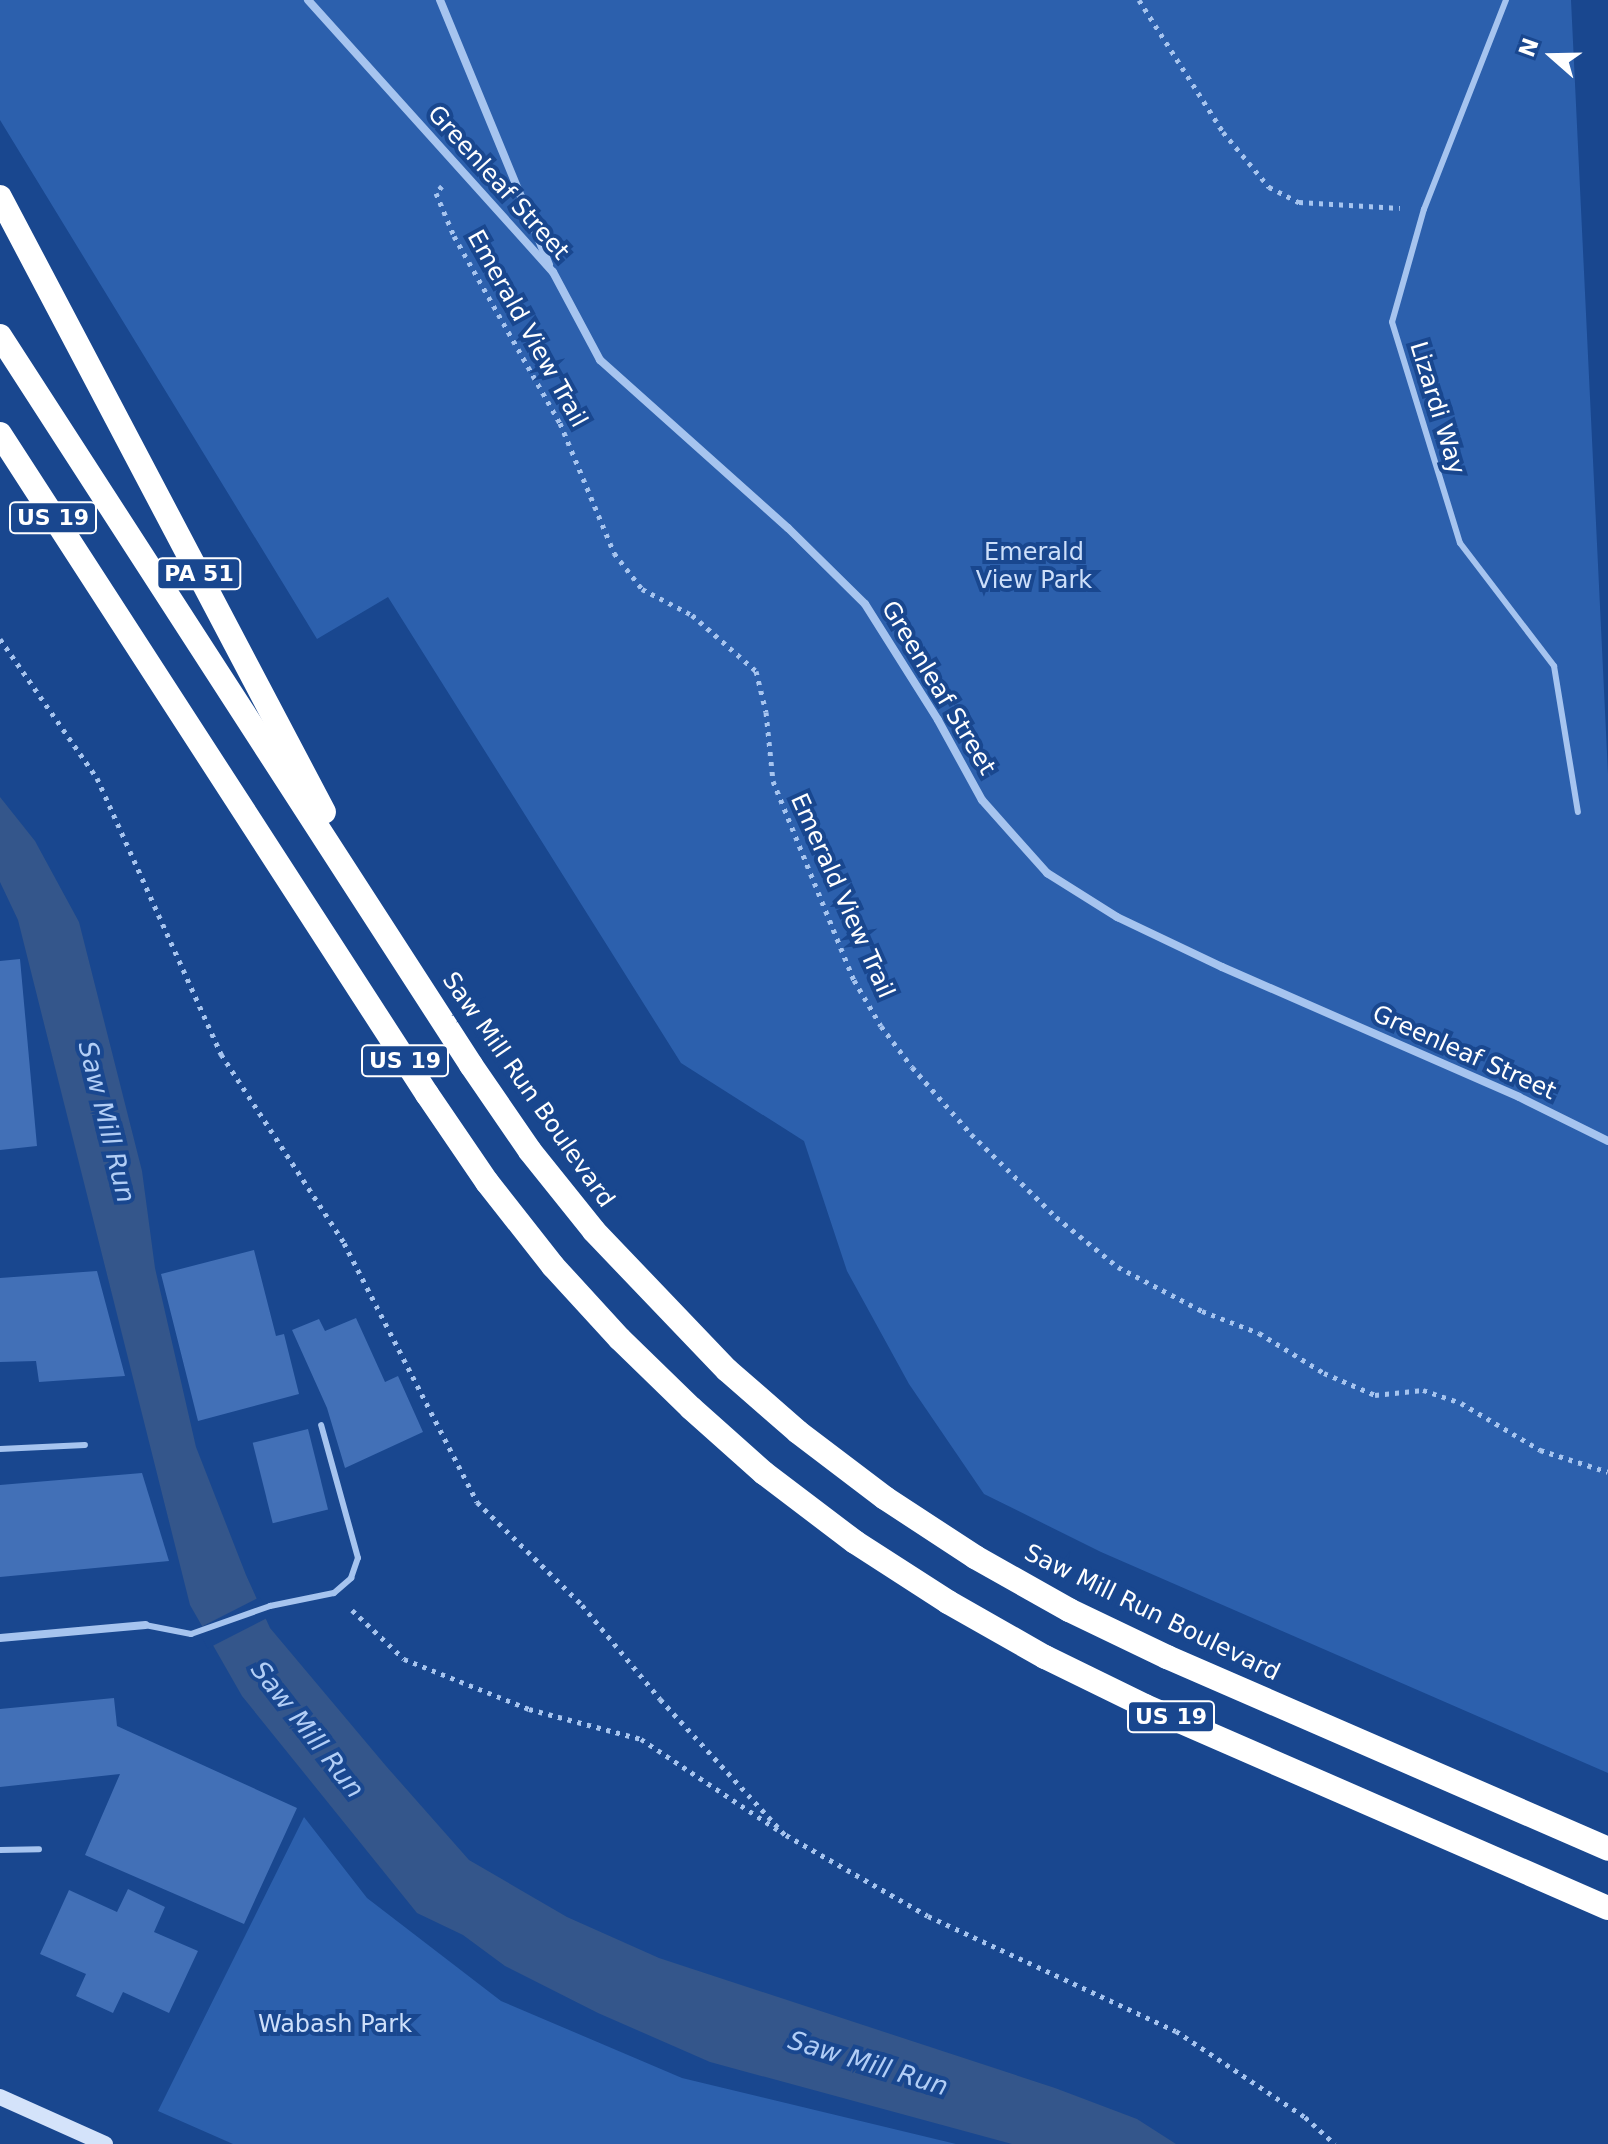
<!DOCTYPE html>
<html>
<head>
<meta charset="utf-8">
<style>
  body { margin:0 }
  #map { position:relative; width:1608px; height:2144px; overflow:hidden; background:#19478f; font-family:"DejaVu Sans",sans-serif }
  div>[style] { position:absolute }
  .green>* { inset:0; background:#2c60ad }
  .water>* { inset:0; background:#34568b }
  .pier>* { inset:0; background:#19478f; transform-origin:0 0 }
  .building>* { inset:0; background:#4270b7; transform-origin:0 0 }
  .path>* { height:5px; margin-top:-2.5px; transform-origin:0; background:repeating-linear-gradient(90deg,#a6c4ef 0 4px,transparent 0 10px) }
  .lane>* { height:6px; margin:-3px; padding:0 3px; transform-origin:3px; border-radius:3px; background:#a6c4ef }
  .street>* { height:8px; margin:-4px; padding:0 4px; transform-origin:4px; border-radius:4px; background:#a6c4ef }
  .secondary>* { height:16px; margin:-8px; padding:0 8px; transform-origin:8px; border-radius:8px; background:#d4e3fa }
  .highway>* { height:24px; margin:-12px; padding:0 12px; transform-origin:12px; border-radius:12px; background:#fff }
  span { translate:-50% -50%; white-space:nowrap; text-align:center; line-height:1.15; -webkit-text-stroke:8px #19478f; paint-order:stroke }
  .shield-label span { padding:2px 6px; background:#19478f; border:2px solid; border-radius:6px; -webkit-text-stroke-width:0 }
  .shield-label { font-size:22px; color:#fff; font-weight:700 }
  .street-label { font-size:24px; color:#fff }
  .park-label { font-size:24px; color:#cddffa }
  .water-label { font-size:26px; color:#b2cef6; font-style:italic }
  .north { position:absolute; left:1512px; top:16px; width:80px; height:80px; -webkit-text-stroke:6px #19478f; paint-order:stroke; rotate:290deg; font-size:22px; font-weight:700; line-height:32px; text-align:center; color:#fff }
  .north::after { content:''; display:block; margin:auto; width:28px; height:36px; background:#fff; clip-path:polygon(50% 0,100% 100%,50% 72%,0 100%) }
</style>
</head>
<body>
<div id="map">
  <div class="green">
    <i style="clip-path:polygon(0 0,1571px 0,1608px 774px,1608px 1773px,1101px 1552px,984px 1494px,909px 1384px,847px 1271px,804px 1141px,681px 1063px,388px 597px,317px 639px,0 120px)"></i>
    <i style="clip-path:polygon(304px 1817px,367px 1898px,501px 2001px,682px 2078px,956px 2144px,233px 2144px,158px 2111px)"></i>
  </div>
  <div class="water">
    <i style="clip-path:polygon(0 797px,35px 841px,79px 922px,142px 1171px,155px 1268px,196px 1447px,246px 1575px,270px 1628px,386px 1766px,469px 1860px,567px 1917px,659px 1958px,1055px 2088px,1137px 2119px,1176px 2144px,1012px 2144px,710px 2062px,598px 2013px,505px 1966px,463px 1935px,417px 1913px,242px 1696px,190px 1605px,18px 920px,0 882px)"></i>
  </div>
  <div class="pier">
    <i style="left:260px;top:1597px;width:22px;height:70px;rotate:63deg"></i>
  </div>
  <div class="building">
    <i style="clip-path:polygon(20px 959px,37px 1146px,0 1150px,0 961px)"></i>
    <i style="clip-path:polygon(254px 1250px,276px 1336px,284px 1334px,299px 1394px,198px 1421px,161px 1274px)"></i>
    <i style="clip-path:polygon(97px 1271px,125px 1376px,39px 1382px,36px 1361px,0 1362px,0 1278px)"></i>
    <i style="clip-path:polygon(356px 1318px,385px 1382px,398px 1376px,423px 1432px,345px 1468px,327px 1408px,292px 1330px,319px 1319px,325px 1331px)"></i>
    <i style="left:308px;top:1429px;width:83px;height:57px;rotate:76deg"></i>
    <i style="clip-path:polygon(142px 1473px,169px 1561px,0 1577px,0 1485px)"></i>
    <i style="clip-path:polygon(114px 1698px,117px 1726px,297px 1808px,244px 1924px,85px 1855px,120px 1774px,0 1787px,0 1709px)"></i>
    <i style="clip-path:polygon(128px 1889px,165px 1907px,154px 1932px,198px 1951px,169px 2013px,123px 1992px,113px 2013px,76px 1996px,86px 1974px,40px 1954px,69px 1890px,117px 1912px)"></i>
  </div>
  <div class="path">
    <i style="left:1139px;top:0;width:156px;rotate:57.5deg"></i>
    <i style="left:1223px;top:132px;width:72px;rotate:50.1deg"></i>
    <i style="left:1269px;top:187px;width:34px;rotate:27deg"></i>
    <i style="left:1299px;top:202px;width:101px;rotate:3.4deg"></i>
    <i style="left:442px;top:186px;width:9px;rotate:131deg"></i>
    <i style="left:436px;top:193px;width:47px;rotate:67.3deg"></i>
    <i style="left:454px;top:236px;width:215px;rotate:60.5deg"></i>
    <i style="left:560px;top:423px;width:141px;rotate:67.4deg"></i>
    <i style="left:614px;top:553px;width:46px;rotate:52.1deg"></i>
    <i style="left:642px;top:589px;width:56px;rotate:27.5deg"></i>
    <i style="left:692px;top:615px;width:85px;rotate:41.2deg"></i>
    <i style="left:756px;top:671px;width:42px;rotate:76.3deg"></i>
    <i style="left:766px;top:712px;width:69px;rotate:84.2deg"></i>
    <i style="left:773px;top:781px;width:215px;rotate:67.9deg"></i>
    <i style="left:854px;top:980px;width:53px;rotate:59.6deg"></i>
    <i style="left:881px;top:1026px;width:51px;rotate:52.9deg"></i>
    <i style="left:912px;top:1067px;width:89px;rotate:48.6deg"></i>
    <i style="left:971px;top:1134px;width:119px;rotate:44.3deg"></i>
    <i style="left:1056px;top:1217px;width:80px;rotate:38.9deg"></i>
    <i style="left:1118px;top:1267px;width:95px;rotate:27.6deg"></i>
    <i style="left:1202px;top:1311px;width:61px;rotate:21.1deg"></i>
    <i style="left:1259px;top:1333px;width:76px;rotate:31.6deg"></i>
    <i style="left:1324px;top:1373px;width:56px;rotate:23.3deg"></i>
    <i style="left:1375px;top:1395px;width:48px;rotate:-5.9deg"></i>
    <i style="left:1423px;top:1390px;width:40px;rotate:18.9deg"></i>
    <i style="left:1461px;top:1403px;width:92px;rotate:30.7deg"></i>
    <i style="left:1540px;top:1450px;width:71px;rotate:17.9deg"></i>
    <i style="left:0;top:639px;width:169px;rotate:55.1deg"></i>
    <i style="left:97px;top:778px;width:303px;rotate:65.8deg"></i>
    <i style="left:221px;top:1054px;width:225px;rotate:56.9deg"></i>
    <i style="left:344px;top:1243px;width:291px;rotate:62.8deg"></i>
    <i style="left:477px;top:1502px;width:147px;rotate:44.4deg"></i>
    <i style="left:582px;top:1605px;width:122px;rotate:50.3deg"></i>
    <i style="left:660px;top:1699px;width:186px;rotate:47.4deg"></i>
    <i style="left:352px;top:1610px;width:71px;rotate:43.3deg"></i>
    <i style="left:404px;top:1659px;width:135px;rotate:21.8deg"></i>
    <i style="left:529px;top:1709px;width:116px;rotate:15deg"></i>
    <i style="left:641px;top:1739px;width:164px;rotate:33.6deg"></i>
    <i style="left:786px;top:1835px;width:163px;rotate:29.7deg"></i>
    <i style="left:928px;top:1916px;width:273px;rotate:24.9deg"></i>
    <i style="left:1176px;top:2031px;width:155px;rotate:33.7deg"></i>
    <i style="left:1305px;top:2117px;width:40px;rotate:42deg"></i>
  </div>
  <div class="lane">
    <i style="left:1506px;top:0;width:225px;rotate:111.4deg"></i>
    <i style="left:1424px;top:209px;width:117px;rotate:105.8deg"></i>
    <i style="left:1392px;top:322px;width:231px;rotate:72.9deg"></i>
    <i style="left:1460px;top:543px;width:155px;rotate:52.6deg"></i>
    <i style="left:1554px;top:666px;width:148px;rotate:80.7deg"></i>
    <i style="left:0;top:1449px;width:85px;rotate:-2.7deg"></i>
    <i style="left:145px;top:1625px;width:47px;rotate:11.1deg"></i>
    <i style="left:191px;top:1634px;width:84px;rotate:-19.5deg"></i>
    <i style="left:270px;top:1606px;width:65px;rotate:-11.5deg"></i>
    <i style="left:334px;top:1593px;width:23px;rotate:-41deg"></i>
    <i style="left:351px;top:1578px;width:21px;rotate:-71deg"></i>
    <i style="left:358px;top:1558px;width:138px;rotate:-105.5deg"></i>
    <i style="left:0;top:1850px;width:39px;rotate:-1deg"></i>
  </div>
  <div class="street">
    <i style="left:308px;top:0;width:366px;rotate:48deg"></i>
    <i style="left:553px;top:272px;width:100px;rotate:61.9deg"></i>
    <i style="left:600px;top:360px;width:252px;rotate:41.8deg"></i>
    <i style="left:788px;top:528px;width:108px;rotate:44.6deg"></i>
    <i style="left:865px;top:604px;width:137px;rotate:57.8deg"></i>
    <i style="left:938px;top:720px;width:91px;rotate:61.2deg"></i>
    <i style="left:982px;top:800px;width:98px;rotate:48.3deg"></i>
    <i style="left:1047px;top:873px;width:83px;rotate:32.2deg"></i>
    <i style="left:1117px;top:917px;width:116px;rotate:25.5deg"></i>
    <i style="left:1222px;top:967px;width:324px;rotate:23.6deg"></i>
    <i style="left:1519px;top:1097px;width:99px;rotate:26.3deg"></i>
    <i style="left:440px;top:0;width:286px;rotate:67.6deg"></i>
    <i style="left:0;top:1638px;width:146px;rotate:-5.1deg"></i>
  </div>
  <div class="secondary">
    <i style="left:0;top:2097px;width:115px;rotate:24.1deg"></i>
  </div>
  <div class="highway">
    <i style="left:0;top:197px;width:695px;rotate:62.22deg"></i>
    <i style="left:0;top:336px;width:868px;rotate:57.13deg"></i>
    <i style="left:471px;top:1065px;width:104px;rotate:55.5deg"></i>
    <i style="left:530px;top:1151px;width:102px;rotate:51.3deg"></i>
    <i style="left:594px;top:1231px;width:192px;rotate:46.3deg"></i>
    <i style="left:727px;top:1370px;width:94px;rotate:41.1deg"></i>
    <i style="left:798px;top:1432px;width:109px;rotate:37.2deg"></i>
    <i style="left:885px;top:1498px;width:108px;rotate:33.2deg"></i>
    <i style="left:975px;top:1557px;width:108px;rotate:29.4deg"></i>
    <i style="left:1069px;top:1610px;width:109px;rotate:25.6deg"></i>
    <i style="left:1167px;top:1657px;width:481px;rotate:23.5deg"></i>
    <i style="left:0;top:434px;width:786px;rotate:57.1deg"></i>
    <i style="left:427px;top:1094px;width:107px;rotate:55.7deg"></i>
    <i style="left:487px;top:1182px;width:107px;rotate:51.8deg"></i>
    <i style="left:553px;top:1266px;width:99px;rotate:47.5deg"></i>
    <i style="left:620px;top:1339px;width:99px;rotate:44.2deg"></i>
    <i style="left:691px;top:1408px;width:98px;rotate:41.7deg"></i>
    <i style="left:764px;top:1473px;width:114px;rotate:37.2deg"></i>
    <i style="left:855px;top:1542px;width:111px;rotate:32.8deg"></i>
    <i style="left:948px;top:1602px;width:112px;rotate:29.6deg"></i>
    <i style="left:1045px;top:1657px;width:111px;rotate:26.1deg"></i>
    <i style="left:1145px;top:1706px;width:505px;rotate:23.57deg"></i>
  </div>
  <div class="shield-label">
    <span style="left:53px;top:518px">US 19</span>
    <span style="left:199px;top:574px">PA 51</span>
    <span style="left:405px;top:1061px">US 19</span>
    <span style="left:1171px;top:1717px">US 19</span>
  </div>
  <div class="street-label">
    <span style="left:498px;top:183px;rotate:48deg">Greenleaf Street</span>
    <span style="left:527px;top:329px;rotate:61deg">Emerald View Trail</span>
    <span style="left:1437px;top:408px;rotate:73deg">Lizardi Way</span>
    <span style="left:938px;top:688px;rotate:59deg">Greenleaf Street</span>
    <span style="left:842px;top:896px;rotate:66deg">Emerald View Trail</span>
    <span style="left:1464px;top:1053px;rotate:24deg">Greenleaf Street</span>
    <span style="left:528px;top:1090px;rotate:55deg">Saw Mill Run Boulevard</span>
    <span style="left:1152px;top:1613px;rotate:26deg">Saw Mill Run Boulevard</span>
  </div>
  <div class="park-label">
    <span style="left:1034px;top:567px">Emerald<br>View Park</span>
    <span style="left:335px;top:2025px">Wabash Park</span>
  </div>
  <div class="water-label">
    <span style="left:106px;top:1122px;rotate:76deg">Saw Mill Run</span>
    <span style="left:307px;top:1730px;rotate:52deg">Saw Mill Run</span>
    <span style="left:868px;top:2064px;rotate:17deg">Saw Mill Run</span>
  </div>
  <div class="north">N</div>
</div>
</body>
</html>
